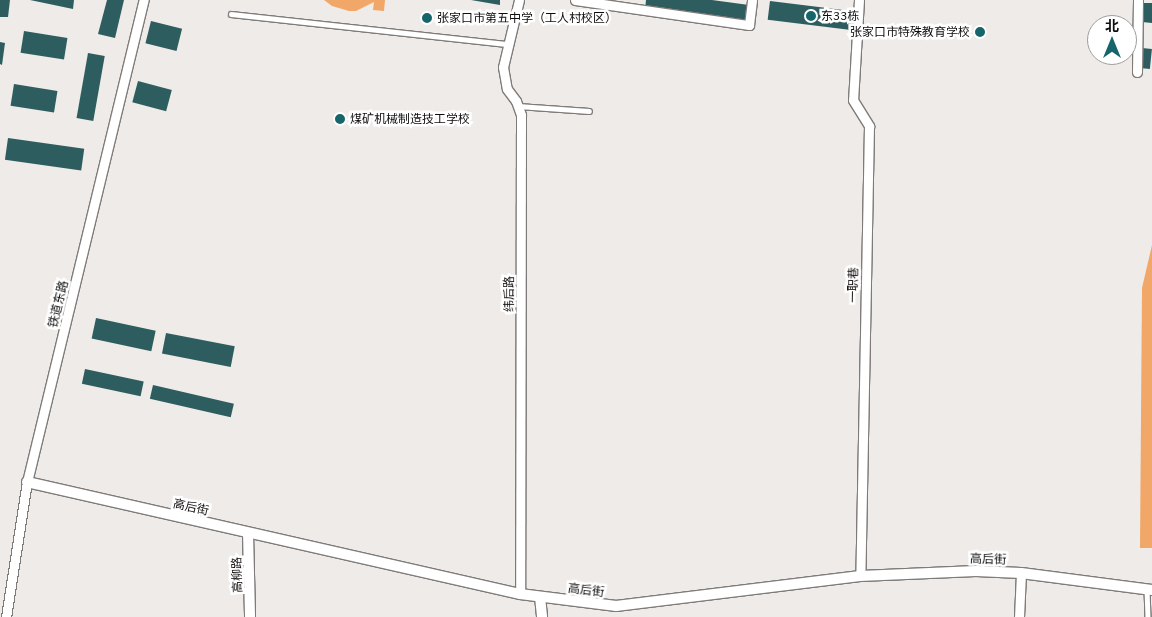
<!DOCTYPE html>
<html>
<head>
<meta charset="utf-8">
<style>
  body { margin:0 }
  #map { position:relative; width:1152px; height:617px; overflow:hidden; background:#efebe8; font-family:"IBM Plex Sans","Noto Sans SC",sans-serif }
  div>[style] { position:absolute }
  .green>* { inset:0; background:#f1a767 }
  .building>* { inset:0; background:#2e5d60; transform-origin:0 0 }
  .roads { filter:drop-shadow(1px 0 #7f7b79) drop-shadow(-1px 0 #7f7b79) drop-shadow(0 1px #7f7b79) drop-shadow(0 -1px #7f7b79) }
  .service>* { height:4.5px; margin:-2.25px; padding:0 2.25px; transform-origin:2.25px; border-radius:2.25px; background:#fff }
  .minor>* { height:9px; margin:-4.5px; padding:0 4.5px; transform-origin:4.5px; border-radius:4.5px; background:#fff }
  .tertiary>* { height:10px; margin:-5px; padding:0 5px; transform-origin:5px; border-radius:5px; background:#fff }
  .dots>* { width:14px; height:14px; translate:-50% -50%; box-sizing:border-box; border:2px solid #fff; border-radius:50% }
  span { translate:-50% -50%; white-space:nowrap; text-align:center; line-height:1.15; -webkit-text-stroke:5px #fff; paint-order:stroke }
  .poi-label { font-size:12px; color:#0e0d0c }
  .left { translate:0 -50%; text-align:left }
  .right { translate:-100% -50%; text-align:right }
  .street-label { font-size:12px; color:#0e0d0c }
  .north { position:absolute; left:1087px; top:15px; width:50px; height:50px; box-sizing:border-box; background:#fff; border:1px solid #9f9e9e; border-radius:50%; rotate:0deg; font-size:14px; font-weight:700; line-height:20px; text-align:center; color:#0e0d0c }
  .north::after { content:''; display:block; margin:auto; width:18px; height:22px; background:#16656a; clip-path:polygon(50% 0,100% 100%,50% 72%,0 100%) }
</style>
</head>
<body>
<div id="map">
  <div class="green">
    <i style="clip-path:polygon(324px 0,385px 0,384px 11px,373px 10px,374px 2px,356px 11px,349px 11px,332px 6px)"></i>
    <i style="clip-path:polygon(1152px 245px,1152px 548px,1140px 548px,1142px 288px)"></i>
  </div>
  <div class="building">
    <i style="clip-path:polygon(0 0,10px 0,8px 17px,0 17px)"></i>
    <i style="clip-path:polygon(30px 0,74px 0,73px 9px)"></i>
    <i style="clip-path:polygon(107px 0,124px 0,115px 38px,98px 34px)"></i>
    <i style="clip-path:polygon(471px 0,500px 0,500px 5px)"></i>
    <i style="clip-path:polygon(646px 0,712px 0,749px 5px,746px 23px,645px 10px)"></i>
    <i style="left:770px;top:1px;width:86px;height:19px;rotate:7deg"></i>
    <i style="clip-path:polygon(1143px 3px,1152px 3px,1152px 23px,1142px 22px)"></i>
    <i style="left:151px;top:21px;width:32px;height:23px;rotate:14deg"></i>
    <i style="left:24px;top:31px;width:44px;height:22px;rotate:9deg"></i>
    <i style="clip-path:polygon(0 42px,5px 43px,2px 65px,0 64px)"></i>
    <i style="left:1142px;top:48px;width:10px;height:20px;rotate:6deg"></i>
    <i style="left:88px;top:53px;width:17px;height:66px;rotate:10deg"></i>
    <i style="left:138px;top:81px;width:35px;height:22px;rotate:15deg"></i>
    <i style="left:14px;top:84px;width:44px;height:22px;rotate:9deg"></i>
    <i style="left:8px;top:138px;width:77px;height:22px;rotate:8deg"></i>
    <i style="left:96px;top:318px;width:61px;height:21px;rotate:12deg"></i>
    <i style="left:166px;top:333px;width:70px;height:21px;rotate:11deg"></i>
    <i style="left:85px;top:369px;width:60px;height:15px;rotate:12deg"></i>
    <i style="left:153px;top:385px;width:83px;height:14px;rotate:13deg"></i>
  </div>
  <div class="roads">
    <div class="service">
      <i style="left:231px;top:14px;width:279px;rotate:6.2deg"></i>
      <i style="left:518px;top:106px;width:71px;rotate:4deg"></i>
      <i style="left:1147px;top:589px;width:28px;rotate:88deg"></i>
    </div>
    <div class="minor">
      <i style="left:519px;top:0;width:69px;rotate:103.4deg"></i>
      <i style="left:503px;top:67px;width:22px;rotate:80deg"></i>
      <i style="left:507px;top:89px;width:15px;rotate:53deg"></i>
      <i style="left:516px;top:101px;width:15px;rotate:70deg"></i>
      <i style="left:521px;top:115px;width:479px;rotate:90.1deg"></i>
      <i style="left:575px;top:0;width:176px;rotate:8.2deg"></i>
      <i style="left:749px;top:25px;width:25px;rotate:-83deg"></i>
      <i style="left:859px;top:0;width:100px;rotate:93.4deg"></i>
      <i style="left:853px;top:100px;width:31px;rotate:58deg"></i>
      <i style="left:869px;top:126px;width:450px;rotate:91.1deg"></i>
      <i style="left:1137px;top:72px;width:72px;rotate:-89.2deg"></i>
      <i style="left:6px;top:617px;width:137px;rotate:-81.2deg"></i>
      <i style="left:27px;top:482px;width:496px;rotate:-76.4deg"></i>
      <i style="left:1019px;top:617px;width:44px;rotate:-87.4deg"></i>
    </div>
    <div class="tertiary">
      <i style="left:27px;top:482px;width:506px;rotate:12.8deg"></i>
      <i style="left:520px;top:594px;width:97px;rotate:7.1deg"></i>
      <i style="left:616px;top:606px;width:246px;rotate:-7deg"></i>
      <i style="left:860px;top:576px;width:116px;rotate:-2.5deg"></i>
      <i style="left:976px;top:571px;width:45px;rotate:2.5deg"></i>
      <i style="left:1021px;top:573px;width:132px;rotate:7.4deg"></i>
      <i style="left:248px;top:533px;width:84px;rotate:88.6deg"></i>
      <i style="left:540px;top:597px;width:20px;rotate:84deg"></i>
    </div>
  </div>
  <div class="dots">
    <i style="left:811px;top:16px;background:#16656a"></i>
    <i style="left:427px;top:18px;background:#16656a"></i>
    <i style="left:980px;top:32px;background:#16656a"></i>
    <i style="left:340px;top:119px;background:#16656a"></i>
  </div>
  <div class="poi-label">
    <span class="left" style="left:821px;top:16px">东33栋</span>
    <span class="left" style="left:437px;top:18px">张家口市第五中学（工人村校区）</span>
    <span class="right" style="left:970px;top:32px">张家口市特殊教育学校</span>
    <span class="left" style="left:350px;top:119px">煤矿机械制造技工学校</span>
  </div>
  <div class="street-label">
    <span style="left:853px;top:285px;rotate:-89deg">一职巷</span>
    <span style="left:509px;top:294px;rotate:-90deg">纬后路</span>
    <span style="left:58px;top:304px;rotate:-76deg">铁道东路</span>
    <span style="left:191px;top:507px;rotate:13deg">高后街</span>
    <span style="left:988px;top:559px;rotate:2deg">高后街</span>
    <span style="left:237px;top:575px;rotate:-92deg">高柳路</span>
    <span style="left:586px;top:590px;rotate:7deg">高后街</span>
  </div>
  <div class="north">北</div>
</div>
</body>
</html>
